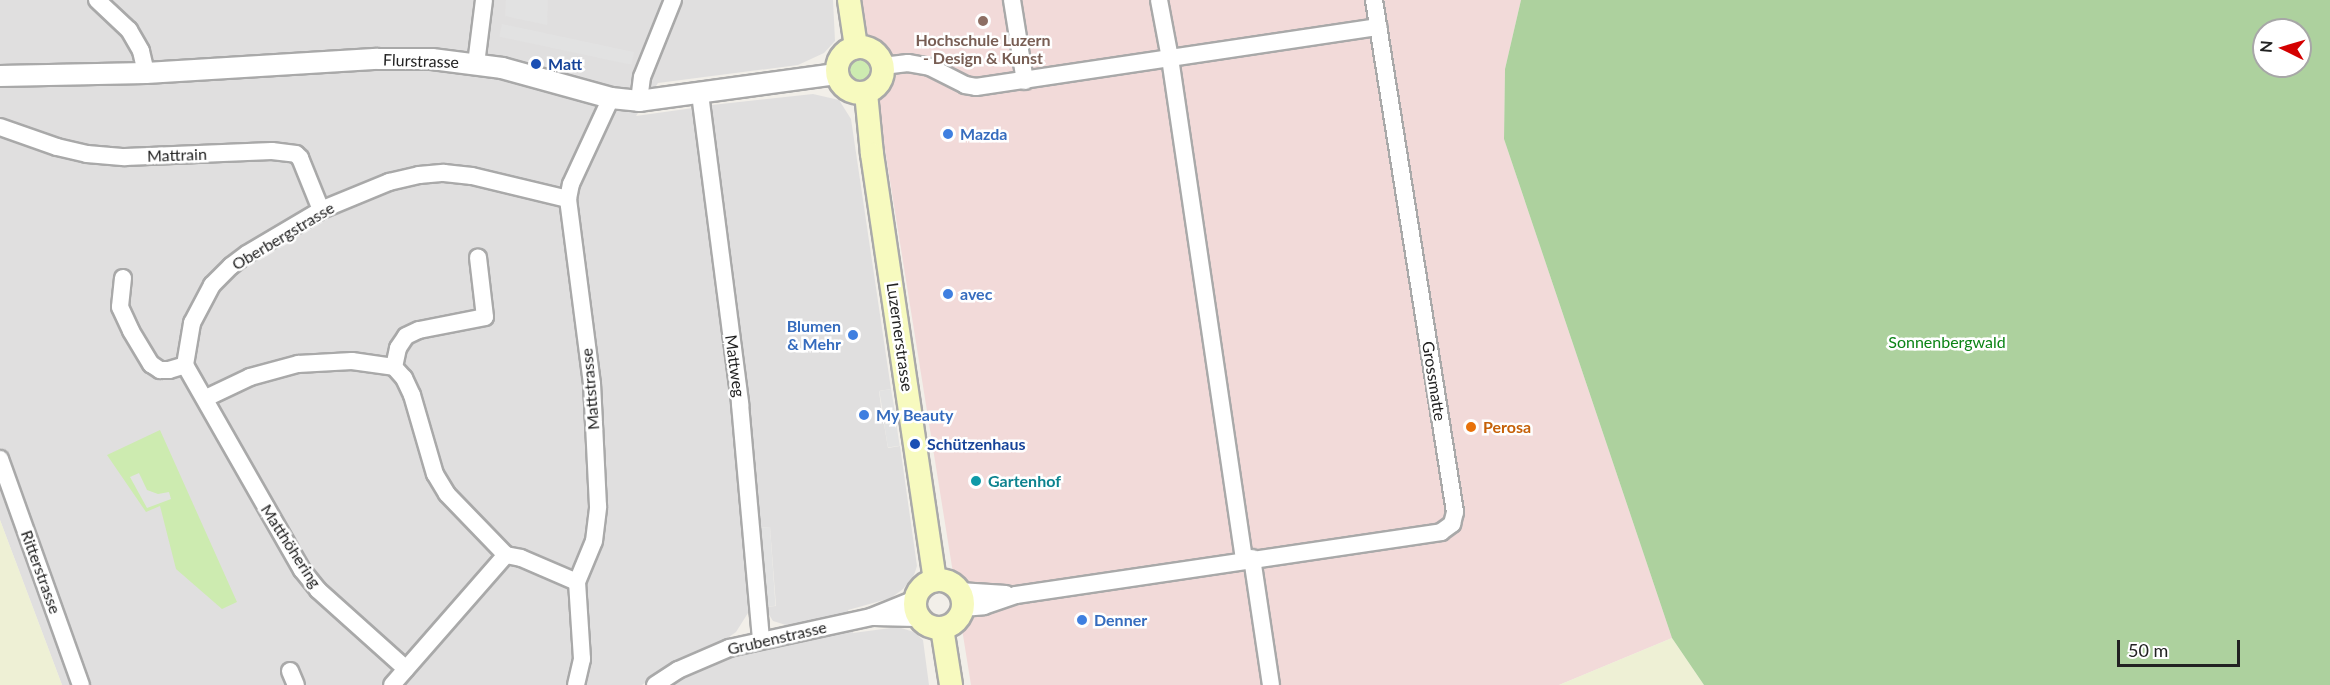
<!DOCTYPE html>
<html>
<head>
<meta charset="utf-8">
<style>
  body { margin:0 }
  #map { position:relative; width:2330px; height:685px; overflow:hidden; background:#f2efe9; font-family:Lato,sans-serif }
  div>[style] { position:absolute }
  .residential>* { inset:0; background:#e0dfdf }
  .commercial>* { inset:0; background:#f2dad9 }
  .farmland>* { inset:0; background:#eef0d5 }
  .grass>* { inset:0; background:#cdebb0 }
  .round { border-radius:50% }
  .forest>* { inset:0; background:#add19e }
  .parking>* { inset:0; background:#e2e2e2; transform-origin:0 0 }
  .roads { filter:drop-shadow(2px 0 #a9a9a9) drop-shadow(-2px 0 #a9a9a9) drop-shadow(0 2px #a9a9a9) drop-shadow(0 -2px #a9a9a9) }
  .minor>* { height:16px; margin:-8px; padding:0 8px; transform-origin:8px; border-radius:8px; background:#fff }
  .tertiary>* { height:20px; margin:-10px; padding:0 10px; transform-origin:10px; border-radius:10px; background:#fff }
  .secondary>* { height:22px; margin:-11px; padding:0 11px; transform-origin:11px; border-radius:11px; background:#f7fabf }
  .secondary>.ring { margin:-11px; padding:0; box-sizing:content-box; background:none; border:22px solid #f7fabf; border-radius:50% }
  .dots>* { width:16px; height:16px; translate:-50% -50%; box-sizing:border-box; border:3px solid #fff; border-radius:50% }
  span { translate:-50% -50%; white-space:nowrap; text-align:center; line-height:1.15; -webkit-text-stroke:5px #fff; paint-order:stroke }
  .education-label { font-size:16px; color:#785e54; font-weight:700 }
  .street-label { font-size:16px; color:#222 }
  .transit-label { font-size:16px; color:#164399; font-weight:700 }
  .left { translate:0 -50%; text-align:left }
  .shop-label { font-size:16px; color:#366cbe; font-weight:700 }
  .right { translate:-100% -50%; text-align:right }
  .park-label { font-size:16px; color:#0c8416 }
  .food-label { font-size:16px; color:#c56008; font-weight:700 }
  .culture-label { font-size:16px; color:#0d838f; font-weight:700 }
  .north { position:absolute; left:2252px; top:18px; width:60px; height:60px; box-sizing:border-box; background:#fff; border:2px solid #a7a7a7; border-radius:50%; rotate:275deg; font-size:16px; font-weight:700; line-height:24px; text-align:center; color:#222 }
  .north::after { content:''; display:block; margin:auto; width:21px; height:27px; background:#d40000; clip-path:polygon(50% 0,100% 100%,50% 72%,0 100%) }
  .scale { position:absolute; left:2117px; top:640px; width:123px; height:27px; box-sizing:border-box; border:3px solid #222; border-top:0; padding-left:8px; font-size:18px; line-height:21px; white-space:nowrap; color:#222; -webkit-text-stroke:4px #fff; paint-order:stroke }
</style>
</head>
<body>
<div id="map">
  <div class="residential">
    <i style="clip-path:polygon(0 0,833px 0,835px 41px,824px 53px,798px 65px,658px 83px,636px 116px,693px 108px,696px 114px,727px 343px,750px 601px,748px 613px,736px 632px,722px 642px,669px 667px,642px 685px,62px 685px,0 520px)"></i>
    <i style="clip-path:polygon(813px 94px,839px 100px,851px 119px,891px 389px,879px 391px,882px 414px,895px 412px,896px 422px,884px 424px,888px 448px,900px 446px,917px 566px,914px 575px,903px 589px,891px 598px,848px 610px,848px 615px,786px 625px,773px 621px,764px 607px,776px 606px,770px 527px,757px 528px,710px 110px,712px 105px)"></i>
    <i style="clip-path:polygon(898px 627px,914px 632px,923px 640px,929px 685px,669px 685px,690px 672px,734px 654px,852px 629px,853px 633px)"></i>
  </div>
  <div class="commercial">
    <i style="clip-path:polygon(861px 0,1521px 0,1505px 69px,1504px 139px,1672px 638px,1559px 685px,971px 685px)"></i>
  </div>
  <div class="farmland">
    <i style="clip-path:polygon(0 520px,62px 685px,0 685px)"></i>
    <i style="clip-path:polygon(1672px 638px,1704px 685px,1559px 685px)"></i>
  </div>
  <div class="grass">
    <i class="round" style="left:849px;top:59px;width:22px;height:22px"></i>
    <i style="clip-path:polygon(160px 430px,237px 602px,222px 609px,176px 569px,160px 506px,146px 512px,107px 455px)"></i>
  </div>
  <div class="forest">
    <i style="clip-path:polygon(evenodd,1521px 0,2330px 0,2330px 685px,1704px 685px,1672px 638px,1504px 139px,1505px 69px,1521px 0,2264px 30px,2300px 30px,2300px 66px,2264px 66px,2264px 30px)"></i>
  </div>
  <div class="parking">
    <i style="clip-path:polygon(506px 0,548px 0,547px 25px,505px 16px)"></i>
    <i style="left:502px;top:24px;width:135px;height:13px;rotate:12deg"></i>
    <i style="left:891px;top:389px;width:23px;height:12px;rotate:80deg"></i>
    <i style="left:896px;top:422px;width:24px;height:12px;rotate:81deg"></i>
    <i style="clip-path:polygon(139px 473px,147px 490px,158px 494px,169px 492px,171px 499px,147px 508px,130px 477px)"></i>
    <i style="left:770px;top:527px;width:79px;height:13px;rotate:86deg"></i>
  </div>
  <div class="roads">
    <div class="minor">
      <i style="left:97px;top:0;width:44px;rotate:43.2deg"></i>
      <i style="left:129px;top:30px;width:24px;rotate:60deg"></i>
      <i style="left:141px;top:51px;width:23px;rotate:77deg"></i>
      <i style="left:1012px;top:0;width:82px;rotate:80.9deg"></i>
      <i style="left:1159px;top:0;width:59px;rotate:79.3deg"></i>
      <i style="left:1170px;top:58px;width:506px;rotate:81.6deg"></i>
      <i style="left:476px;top:64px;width:64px;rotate:-82.9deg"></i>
      <i style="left:883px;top:66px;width:25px;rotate:-7deg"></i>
      <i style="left:908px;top:63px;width:22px;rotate:10deg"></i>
      <i style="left:930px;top:67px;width:39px;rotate:27deg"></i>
      <i style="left:965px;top:85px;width:11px;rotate:10deg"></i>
      <i style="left:976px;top:87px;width:407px;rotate:-8.5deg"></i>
      <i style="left:700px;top:94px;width:313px;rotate:82.6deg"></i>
      <i style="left:740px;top:404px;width:236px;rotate:84.9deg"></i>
      <i style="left:639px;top:101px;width:24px;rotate:-83deg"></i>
      <i style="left:642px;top:77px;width:83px;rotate:-68.1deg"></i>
      <i style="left:0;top:127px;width:60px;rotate:19.3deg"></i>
      <i style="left:57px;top:147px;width:31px;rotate:13deg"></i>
      <i style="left:87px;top:154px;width:38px;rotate:5deg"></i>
      <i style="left:125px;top:157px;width:147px;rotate:-2.3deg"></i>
      <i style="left:272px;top:151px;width:24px;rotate:7deg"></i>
      <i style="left:296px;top:154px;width:6px;rotate:45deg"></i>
      <i style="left:300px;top:158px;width:56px;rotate:68deg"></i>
      <i style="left:123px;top:278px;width:29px;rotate:96deg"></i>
      <i style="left:120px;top:307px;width:26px;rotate:65deg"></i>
      <i style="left:131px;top:331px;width:39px;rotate:59deg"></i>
      <i style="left:151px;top:364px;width:11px;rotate:34deg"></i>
      <i style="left:160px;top:370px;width:9px"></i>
      <i style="left:169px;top:370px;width:17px;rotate:-17deg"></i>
      <i style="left:185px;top:365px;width:43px;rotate:-80.5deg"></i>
      <i style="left:192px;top:323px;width:43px;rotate:-62.2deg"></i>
      <i style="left:212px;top:285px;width:27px;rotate:-45deg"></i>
      <i style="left:231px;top:266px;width:20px;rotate:-37deg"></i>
      <i style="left:247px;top:254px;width:86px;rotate:-30.7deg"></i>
      <i style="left:321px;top:210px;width:74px;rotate:-22.4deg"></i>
      <i style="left:389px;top:182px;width:31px;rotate:-13deg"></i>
      <i style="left:419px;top:175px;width:25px;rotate:-5deg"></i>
      <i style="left:444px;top:173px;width:28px;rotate:6deg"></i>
      <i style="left:472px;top:176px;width:99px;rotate:13.5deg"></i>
      <i style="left:185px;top:365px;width:236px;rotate:60.3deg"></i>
      <i style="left:302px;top:570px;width:26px;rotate:51deg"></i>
      <i style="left:318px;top:590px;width:118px;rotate:41.9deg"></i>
      <i style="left:394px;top:367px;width:19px;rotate:-78deg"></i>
      <i style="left:398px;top:348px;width:14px;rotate:-56deg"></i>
      <i style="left:406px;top:336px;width:14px;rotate:-25deg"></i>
      <i style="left:419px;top:330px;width:67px;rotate:-11.1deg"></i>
      <i style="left:485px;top:317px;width:60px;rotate:-96.7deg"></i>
      <i style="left:206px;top:398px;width:49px;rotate:-25.5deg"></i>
      <i style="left:250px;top:377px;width:50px;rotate:-15.2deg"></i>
      <i style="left:298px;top:364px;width:54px;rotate:-3.2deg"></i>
      <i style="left:352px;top:361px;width:42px;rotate:8.1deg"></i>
      <i style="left:394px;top:367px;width:15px;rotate:48deg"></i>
      <i style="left:404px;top:378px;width:19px;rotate:65deg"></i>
      <i style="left:412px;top:395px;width:82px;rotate:73.8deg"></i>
      <i style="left:435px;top:474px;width:23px;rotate:59deg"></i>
      <i style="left:447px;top:494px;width:85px;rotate:46deg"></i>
      <i style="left:506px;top:555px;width:15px;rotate:11deg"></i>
      <i style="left:521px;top:558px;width:61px;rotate:23.2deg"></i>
      <i style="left:0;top:459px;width:240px;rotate:70.3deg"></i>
      <i style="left:1252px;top:558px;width:128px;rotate:81.5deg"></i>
      <i style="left:959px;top:591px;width:47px;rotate:3.7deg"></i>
      <i style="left:963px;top:608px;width:21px;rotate:-5deg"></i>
      <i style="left:984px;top:606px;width:34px;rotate:-19deg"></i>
      <i style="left:1016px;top:595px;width:430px;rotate:-8.4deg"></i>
      <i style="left:1441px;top:532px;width:14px;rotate:-36deg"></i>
      <i style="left:1452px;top:524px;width:12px;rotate:-76deg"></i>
      <i style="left:1455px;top:512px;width:518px;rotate:-98.99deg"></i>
      <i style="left:872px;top:617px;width:46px;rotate:1.2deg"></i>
      <i style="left:290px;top:671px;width:15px;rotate:67deg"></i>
      <i style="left:392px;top:685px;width:173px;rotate:-48.8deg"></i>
      <i style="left:576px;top:685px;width:27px;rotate:-77deg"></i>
      <i style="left:582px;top:659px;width:77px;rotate:-93.7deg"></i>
      <i style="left:577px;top:582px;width:44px;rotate:-67.5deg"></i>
      <i style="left:594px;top:541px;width:35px;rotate:-83deg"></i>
      <i style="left:598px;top:506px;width:122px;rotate:-92.8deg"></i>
      <i style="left:592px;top:384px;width:187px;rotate:-97.4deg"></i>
      <i style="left:568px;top:199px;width:15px;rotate:-79deg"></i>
      <i style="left:571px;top:184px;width:95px;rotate:-65.1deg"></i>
      <i style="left:655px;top:685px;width:27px;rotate:-33deg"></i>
      <i style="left:678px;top:670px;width:56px;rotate:-23.3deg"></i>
      <i style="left:729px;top:648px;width:145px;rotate:-12.3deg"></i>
      <i style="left:871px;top:617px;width:48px;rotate:-22.2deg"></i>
    </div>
    <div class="tertiary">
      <i style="left:0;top:76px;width:146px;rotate:-1.2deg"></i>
      <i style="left:146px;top:73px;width:232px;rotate:-3.5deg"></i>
      <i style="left:378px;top:59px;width:54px"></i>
      <i style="left:432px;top:59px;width:71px;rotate:7.3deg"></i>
      <i style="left:502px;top:68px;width:113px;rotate:15.4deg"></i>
      <i style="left:611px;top:98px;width:28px;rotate:6deg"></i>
      <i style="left:639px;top:101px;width:199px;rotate:-7.8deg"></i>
    </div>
    <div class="secondary">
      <i style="left:849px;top:0;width:48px;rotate:81.5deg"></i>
      <i class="ring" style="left:837px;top:47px;width:24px;height:24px"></i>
      <i style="left:866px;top:93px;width:61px;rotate:84.4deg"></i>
      <i style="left:872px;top:154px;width:431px;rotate:81.6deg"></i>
      <i class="ring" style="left:915px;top:580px;width:26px;height:26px"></i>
      <i style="left:942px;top:628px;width:58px;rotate:81deg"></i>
    </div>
  </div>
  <div class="dots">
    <i style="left:983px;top:21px;background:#8d6e63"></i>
    <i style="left:536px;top:64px;background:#1a4fb4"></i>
    <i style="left:948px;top:134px;background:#3f7fe0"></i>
    <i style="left:948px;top:294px;background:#3f7fe0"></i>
    <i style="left:853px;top:335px;background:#3f7fe0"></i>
    <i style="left:864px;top:415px;background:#3f7fe0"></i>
    <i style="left:1471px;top:427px;background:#e8710a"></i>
    <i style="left:915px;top:444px;background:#1a4fb4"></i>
    <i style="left:976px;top:481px;background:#0f9aa8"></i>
    <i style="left:1082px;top:620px;background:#3f7fe0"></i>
  </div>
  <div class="education-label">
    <span style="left:983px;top:49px">Hochschule Luzern<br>- Design &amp; Kunst</span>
  </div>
  <div class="street-label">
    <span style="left:421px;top:61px;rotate:2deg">Flurstrasse</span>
    <span style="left:177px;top:155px;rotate:-2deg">Mattrain</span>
    <span style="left:283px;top:236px;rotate:-31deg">Oberbergstrasse</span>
    <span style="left:900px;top:337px;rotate:82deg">Luzernerstrasse</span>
    <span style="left:735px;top:366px;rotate:82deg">Mattweg</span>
    <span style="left:1434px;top:381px;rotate:81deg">Grossmatte</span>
    <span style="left:590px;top:389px;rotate:-95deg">Mattstrasse</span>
    <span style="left:291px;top:546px;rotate:57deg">Matthöhering</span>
    <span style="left:41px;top:572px;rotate:70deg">Ritterstrasse</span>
    <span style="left:777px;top:638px;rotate:-13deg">Grubenstrasse</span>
  </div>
  <div class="transit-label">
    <span class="left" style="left:548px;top:64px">Matt</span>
    <span class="left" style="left:927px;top:444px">Schützenhaus</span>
  </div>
  <div class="shop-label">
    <span class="left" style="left:960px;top:134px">Mazda</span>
    <span class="left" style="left:960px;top:294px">avec</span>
    <span class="right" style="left:841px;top:335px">Blumen<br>&amp; Mehr</span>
    <span class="left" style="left:876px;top:415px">My Beauty</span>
    <span class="left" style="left:1094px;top:620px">Denner</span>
  </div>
  <div class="park-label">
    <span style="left:1947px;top:342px">Sonnenbergwald</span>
  </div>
  <div class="food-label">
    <span class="left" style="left:1483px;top:427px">Perosa</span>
  </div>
  <div class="culture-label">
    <span class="left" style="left:988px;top:481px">Gartenhof</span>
  </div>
  <div class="north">N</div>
  <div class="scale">50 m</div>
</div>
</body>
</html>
